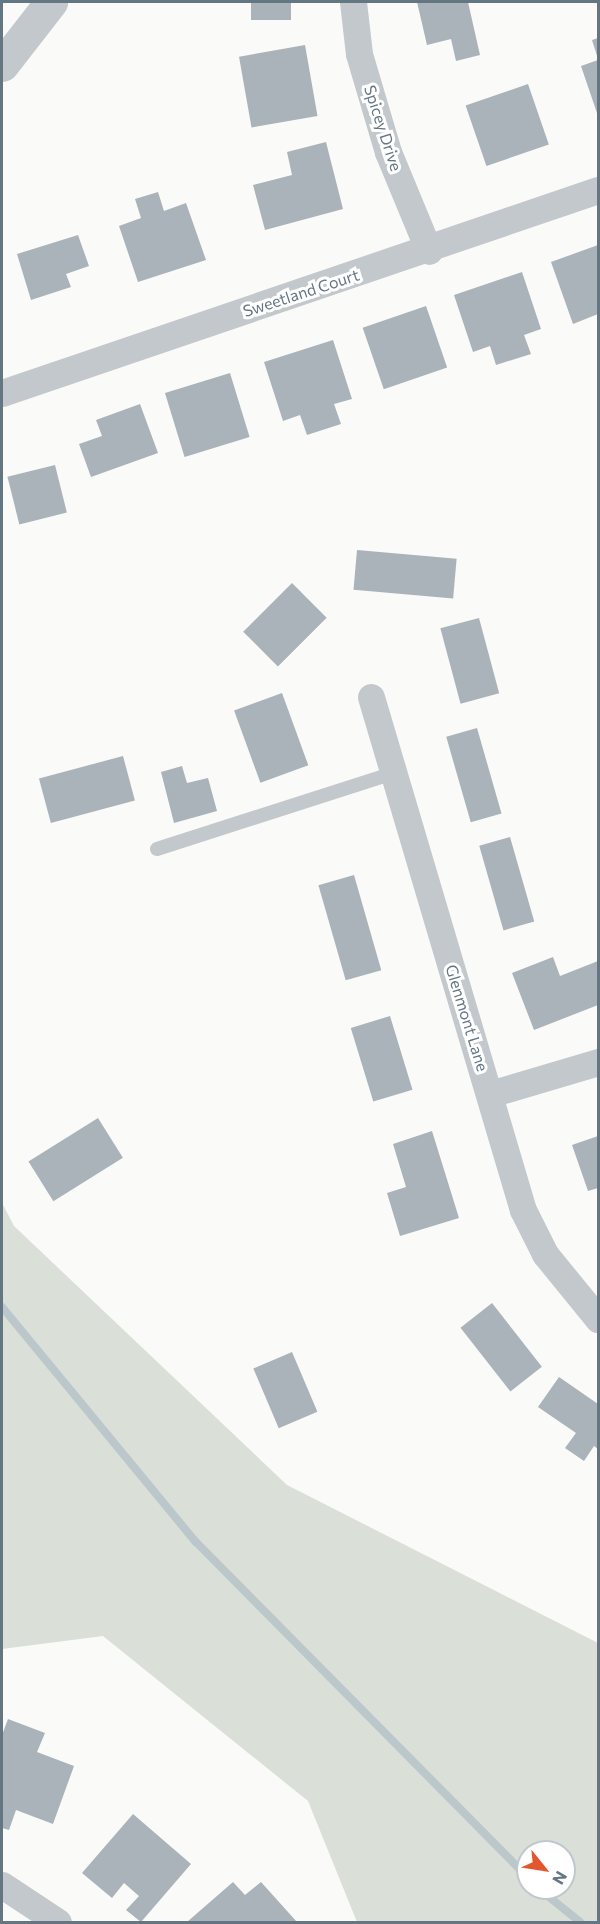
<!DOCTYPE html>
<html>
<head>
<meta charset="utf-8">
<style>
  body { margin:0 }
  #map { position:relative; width:600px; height:1924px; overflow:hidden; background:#fafaf8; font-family:Commissioner,sans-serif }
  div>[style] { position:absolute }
  .green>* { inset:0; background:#dadfd7 }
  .stream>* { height:8px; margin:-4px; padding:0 4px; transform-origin:4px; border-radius:4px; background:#bbc7cb }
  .building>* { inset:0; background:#aab3b9; transform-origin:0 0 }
  .service>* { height:14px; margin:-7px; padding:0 7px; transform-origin:7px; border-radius:7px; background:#c3c8cc }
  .minor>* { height:27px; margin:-13.5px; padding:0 13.5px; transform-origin:13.5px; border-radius:13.5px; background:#c3c8cc }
  .tertiary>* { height:33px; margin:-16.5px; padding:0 16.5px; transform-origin:16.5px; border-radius:16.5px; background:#c3c8cc }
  span { translate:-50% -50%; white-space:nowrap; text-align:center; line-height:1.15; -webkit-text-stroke:6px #fff; paint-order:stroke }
  .street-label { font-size:16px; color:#657683 }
  .frame { position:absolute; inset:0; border:3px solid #657683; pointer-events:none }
  .north { position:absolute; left:516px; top:1840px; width:60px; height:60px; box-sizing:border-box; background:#fff; border:2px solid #c1c8cd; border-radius:50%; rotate:120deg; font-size:16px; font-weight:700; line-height:24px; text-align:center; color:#657683 }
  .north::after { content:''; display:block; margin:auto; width:21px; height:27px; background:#e4572e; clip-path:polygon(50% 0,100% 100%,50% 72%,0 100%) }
</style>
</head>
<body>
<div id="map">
  <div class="green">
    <i style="clip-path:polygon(evenodd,2px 1203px,14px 1226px,287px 1485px,598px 1643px,598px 1922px,357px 1922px,308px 1801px,103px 1636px,2px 1649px,2px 1203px,528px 1852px,564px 1852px,564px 1888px,528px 1888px,528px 1852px)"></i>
  </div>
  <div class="stream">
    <i style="left:2px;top:1307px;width:305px;rotate:50.5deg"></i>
    <i style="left:196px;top:1542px;width:472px;rotate:45.3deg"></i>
    <i style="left:538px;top:1888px;width:54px;rotate:39deg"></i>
  </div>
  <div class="building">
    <i style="left:251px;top:2px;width:40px;height:18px"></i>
    <i style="clip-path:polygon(417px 2px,468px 2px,480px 55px,456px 61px,451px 39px,427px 45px)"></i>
    <i style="clip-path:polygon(598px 38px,598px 59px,592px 40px)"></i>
    <i style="left:305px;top:45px;width:72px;height:67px;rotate:80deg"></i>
    <i style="clip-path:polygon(598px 60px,598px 116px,581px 66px)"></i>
    <i style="left:528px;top:84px;width:64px;height:66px;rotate:71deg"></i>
    <i style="clip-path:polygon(326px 142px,343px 209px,265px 230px,253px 185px,292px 175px,287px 152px)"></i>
    <i style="clip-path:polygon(158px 192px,164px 211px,186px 203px,206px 260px,138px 282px,119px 226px,141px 218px,135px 199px)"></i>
    <i style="clip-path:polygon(78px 235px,89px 266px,66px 274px,71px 287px,31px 300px,17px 254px)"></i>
    <i style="clip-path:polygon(598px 245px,598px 314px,573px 324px,551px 262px)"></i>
    <i style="clip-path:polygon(522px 272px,541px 329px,524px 335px,531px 354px,496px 365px,490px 346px,473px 352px,454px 295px)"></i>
    <i style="left:426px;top:306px;width:65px;height:67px;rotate:71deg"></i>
    <i style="clip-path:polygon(333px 340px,352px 399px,334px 404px,341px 424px,307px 435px,300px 415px,283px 421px,264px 362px)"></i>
    <i style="left:230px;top:373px;width:67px;height:68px;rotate:73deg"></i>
    <i style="clip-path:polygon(140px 404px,158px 453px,91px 477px,79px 444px,102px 436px,96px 420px)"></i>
    <i style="left:55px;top:465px;width:49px;height:49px;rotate:76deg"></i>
    <i style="left:357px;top:550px;width:100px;height:40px;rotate:5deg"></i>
    <i style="left:292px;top:583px;width:49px;height:69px;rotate:45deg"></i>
    <i style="left:479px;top:618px;width:78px;height:40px;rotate:75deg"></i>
    <i style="left:282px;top:693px;width:77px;height:51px;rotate:70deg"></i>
    <i style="left:477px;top:728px;width:89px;height:32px;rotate:74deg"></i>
    <i style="left:123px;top:756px;width:46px;height:87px;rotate:75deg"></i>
    <i style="clip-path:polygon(182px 766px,187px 783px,208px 778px,217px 811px,174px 823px,161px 772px)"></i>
    <i style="left:510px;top:837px;width:88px;height:32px;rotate:74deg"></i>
    <i style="left:354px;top:875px;width:99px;height:37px;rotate:74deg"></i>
    <i style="clip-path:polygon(553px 957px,560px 976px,598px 961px,598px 1005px,534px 1030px,512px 973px)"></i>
    <i style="left:390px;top:1016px;width:77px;height:41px;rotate:73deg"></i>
    <i style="left:98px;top:1118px;width:47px;height:82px;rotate:58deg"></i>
    <i style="clip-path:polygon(432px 1131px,459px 1218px,400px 1236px,387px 1193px,406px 1187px,393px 1144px)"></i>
    <i style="clip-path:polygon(598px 1136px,598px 1188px,588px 1191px,572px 1145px)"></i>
    <i style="left:492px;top:1303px;width:81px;height:40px;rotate:52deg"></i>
    <i style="left:292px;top:1352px;width:65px;height:42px;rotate:67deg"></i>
    <i style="clip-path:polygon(559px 1377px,598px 1404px,598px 1449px,594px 1446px,584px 1461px,565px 1448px,576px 1433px,538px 1407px)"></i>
    <i style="clip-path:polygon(8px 1719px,45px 1733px,37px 1752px,74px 1766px,53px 1824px,16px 1810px,9px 1830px,2px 1828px,2px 1735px)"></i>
    <i style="clip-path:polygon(133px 1814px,191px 1864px,141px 1922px,126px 1910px,139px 1896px,124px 1883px,112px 1898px,82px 1873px)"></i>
    <i style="clip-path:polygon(233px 1882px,245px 1895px,261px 1882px,297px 1922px,187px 1922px)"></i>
  </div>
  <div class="service">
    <i style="left:157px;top:849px;width:249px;rotate:-17.8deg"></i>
  </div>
  <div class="minor">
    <i style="left:353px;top:2px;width:52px;rotate:83.4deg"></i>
    <i style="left:359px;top:54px;width:102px;rotate:73.5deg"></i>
    <i style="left:388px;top:152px;width:107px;rotate:67.5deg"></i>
    <i style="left:2px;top:393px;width:630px;rotate:-18.81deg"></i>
    <i style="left:371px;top:697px;width:535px;rotate:73.5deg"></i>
    <i style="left:523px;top:1210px;width:49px;rotate:63.4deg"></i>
    <i style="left:545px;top:1254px;width:84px;rotate:50.8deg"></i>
    <i style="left:490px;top:1094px;width:113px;rotate:-16.5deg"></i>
    <i style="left:2px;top:1885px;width:67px;rotate:33.5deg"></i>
  </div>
  <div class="tertiary">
    <i style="left:2px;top:65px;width:80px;rotate:-52.1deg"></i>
  </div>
  <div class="street-label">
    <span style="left:383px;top:128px;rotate:72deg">Spicey Drive</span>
    <span style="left:301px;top:293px;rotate:-18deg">Sweetland Court</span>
    <span style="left:467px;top:1018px;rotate:73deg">Glenmont Lane</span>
  </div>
  <div class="frame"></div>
  <div class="north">N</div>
</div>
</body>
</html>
